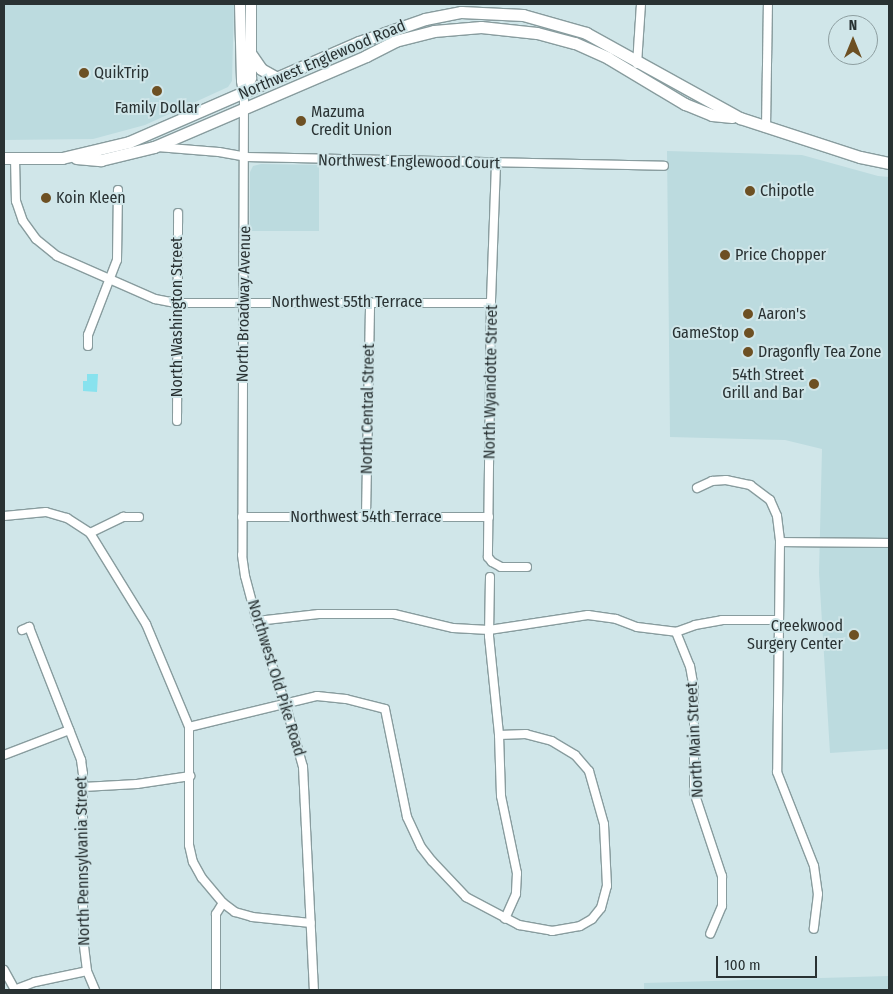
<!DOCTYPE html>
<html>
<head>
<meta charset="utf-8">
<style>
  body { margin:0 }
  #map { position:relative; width:893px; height:994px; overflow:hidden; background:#d0e6e9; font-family:"Fira Sans Condensed",sans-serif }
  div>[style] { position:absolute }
  .built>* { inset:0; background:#bcdbdf }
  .green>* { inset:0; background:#88e2ee }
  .roads { filter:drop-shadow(1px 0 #889c9e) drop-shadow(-1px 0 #889c9e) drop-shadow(0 1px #889c9e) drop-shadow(0 -1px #889c9e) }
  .minor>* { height:8px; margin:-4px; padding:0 4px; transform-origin:4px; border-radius:4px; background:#fff }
  .tertiary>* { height:10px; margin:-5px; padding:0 5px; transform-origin:5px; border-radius:5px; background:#fff }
  .secondary>* { height:11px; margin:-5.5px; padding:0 5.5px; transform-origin:5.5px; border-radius:5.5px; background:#fff }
  .dots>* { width:14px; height:14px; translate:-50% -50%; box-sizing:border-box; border:2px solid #d0e6e9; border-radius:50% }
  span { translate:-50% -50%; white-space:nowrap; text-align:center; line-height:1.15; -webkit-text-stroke:4px #d0e6e9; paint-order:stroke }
  .street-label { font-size:16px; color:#293233 }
  .poi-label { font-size:16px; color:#293233 }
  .left { translate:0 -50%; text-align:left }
  .right { translate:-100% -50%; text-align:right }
  .frame { position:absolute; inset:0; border:5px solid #293233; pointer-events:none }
  .north { position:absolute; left:828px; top:15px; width:50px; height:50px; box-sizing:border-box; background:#d0e6e9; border:1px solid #8d9ea0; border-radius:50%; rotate:0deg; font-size:14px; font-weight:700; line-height:20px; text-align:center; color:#293233 }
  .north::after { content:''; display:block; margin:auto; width:18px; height:22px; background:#6d5023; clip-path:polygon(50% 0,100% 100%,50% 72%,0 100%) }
  .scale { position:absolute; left:716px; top:956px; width:101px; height:22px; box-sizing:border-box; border:2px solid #293233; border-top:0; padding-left:6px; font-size:15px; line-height:18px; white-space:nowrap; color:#293233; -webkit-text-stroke:4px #d0e6e9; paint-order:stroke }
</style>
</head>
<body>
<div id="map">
  <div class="built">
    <i style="clip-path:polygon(4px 4px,234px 4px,232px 81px,228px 87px,145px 125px,93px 139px,4px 140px)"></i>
    <i style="clip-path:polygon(667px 151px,802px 155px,878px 176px,889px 177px,889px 749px,830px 753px,819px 573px,822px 449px,785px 440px,670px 437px)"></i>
    <i style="clip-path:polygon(261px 164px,319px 165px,319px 231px,250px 231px,250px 172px,253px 166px)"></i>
    <i style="clip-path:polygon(889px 976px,889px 990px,644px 990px,644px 983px)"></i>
  </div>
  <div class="green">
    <i style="clip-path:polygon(87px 374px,98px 374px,97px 392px,83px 391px,83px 381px,87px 381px)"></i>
  </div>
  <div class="roads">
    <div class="minor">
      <i style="left:637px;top:64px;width:60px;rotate:-86.2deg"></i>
      <i style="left:244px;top:92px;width:463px;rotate:90.2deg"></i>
      <i style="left:242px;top:555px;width:21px;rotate:82deg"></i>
      <i style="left:245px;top:576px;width:47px;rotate:75.1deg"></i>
      <i style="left:257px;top:621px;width:87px;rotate:71.1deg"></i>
      <i style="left:285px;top:703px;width:66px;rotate:74.3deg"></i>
      <i style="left:303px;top:767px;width:223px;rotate:87.2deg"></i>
      <i style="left:766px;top:128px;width:124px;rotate:-89.1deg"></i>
      <i style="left:157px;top:147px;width:62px;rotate:4.6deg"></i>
      <i style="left:219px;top:152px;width:27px;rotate:10deg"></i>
      <i style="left:246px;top:157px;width:418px;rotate:1.2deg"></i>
      <i style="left:15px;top:158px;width:43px;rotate:88.7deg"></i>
      <i style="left:16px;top:201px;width:21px;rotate:71deg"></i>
      <i style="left:23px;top:221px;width:22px;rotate:54deg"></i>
      <i style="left:36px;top:239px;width:27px;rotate:39deg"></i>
      <i style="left:57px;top:256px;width:107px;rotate:23.7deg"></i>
      <i style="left:155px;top:299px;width:21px;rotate:11deg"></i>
      <i style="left:176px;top:303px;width:315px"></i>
      <i style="left:496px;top:164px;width:139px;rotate:92.1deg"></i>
      <i style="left:491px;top:303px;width:254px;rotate:90.7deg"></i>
      <i style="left:488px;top:557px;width:6px;rotate:51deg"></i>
      <i style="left:492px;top:562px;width:10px;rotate:29deg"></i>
      <i style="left:501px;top:567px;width:26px"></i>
      <i style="left:88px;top:346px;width:11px;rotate:-90deg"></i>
      <i style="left:88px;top:335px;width:80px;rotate:-68.9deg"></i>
      <i style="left:117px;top:260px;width:70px;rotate:-89.2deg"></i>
      <i style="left:177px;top:421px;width:208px;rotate:-89.7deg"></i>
      <i style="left:697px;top:488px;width:17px;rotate:-25deg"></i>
      <i style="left:712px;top:481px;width:14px;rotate:-4deg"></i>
      <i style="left:726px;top:480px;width:25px;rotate:12deg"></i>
      <i style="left:750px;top:485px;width:25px;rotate:37deg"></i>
      <i style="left:770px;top:500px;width:17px;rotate:66deg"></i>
      <i style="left:777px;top:516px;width:26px;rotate:83deg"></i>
      <i style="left:780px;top:542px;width:230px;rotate:90.7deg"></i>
      <i style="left:777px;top:772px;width:101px;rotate:68.5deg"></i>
      <i style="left:814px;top:866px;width:28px;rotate:82deg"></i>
      <i style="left:818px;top:894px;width:35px;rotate:97deg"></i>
      <i style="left:4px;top:516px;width:42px;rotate:-5.4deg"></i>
      <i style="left:46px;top:512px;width:22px;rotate:16deg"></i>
      <i style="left:67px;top:518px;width:27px;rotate:33deg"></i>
      <i style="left:90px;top:533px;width:107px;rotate:58.4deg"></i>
      <i style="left:146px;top:624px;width:112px;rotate:67.3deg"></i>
      <i style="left:189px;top:727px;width:118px;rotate:90deg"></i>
      <i style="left:189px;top:845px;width:17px;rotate:77deg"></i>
      <i style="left:193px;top:862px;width:18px;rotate:61deg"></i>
      <i style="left:202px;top:878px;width:33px;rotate:50deg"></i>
      <i style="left:223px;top:903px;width:15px;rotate:37deg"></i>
      <i style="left:235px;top:912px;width:18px;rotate:16deg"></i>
      <i style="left:252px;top:917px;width:59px;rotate:5.8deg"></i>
      <i style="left:366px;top:516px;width:214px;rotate:-88.9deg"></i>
      <i style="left:242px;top:517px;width:247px"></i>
      <i style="left:90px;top:533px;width:37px;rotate:-26deg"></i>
      <i style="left:123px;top:517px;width:16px"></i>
      <i style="left:780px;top:542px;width:109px;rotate:0.5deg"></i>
      <i style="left:490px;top:577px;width:59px;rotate:91deg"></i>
      <i style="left:489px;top:636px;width:100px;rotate:84.2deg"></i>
      <i style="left:499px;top:735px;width:61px;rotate:88.1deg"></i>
      <i style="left:501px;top:796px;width:79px;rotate:78.3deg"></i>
      <i style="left:517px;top:873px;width:21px;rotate:93deg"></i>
      <i style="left:516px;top:894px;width:27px;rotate:114deg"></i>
      <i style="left:257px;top:621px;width:62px;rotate:-6.4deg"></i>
      <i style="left:319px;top:614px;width:75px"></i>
      <i style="left:394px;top:614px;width:61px;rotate:13.3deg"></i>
      <i style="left:453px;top:628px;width:36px;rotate:3deg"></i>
      <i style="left:489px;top:630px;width:100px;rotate:-8.6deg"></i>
      <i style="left:588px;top:615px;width:28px;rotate:8deg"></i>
      <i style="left:616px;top:619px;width:22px;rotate:21deg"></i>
      <i style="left:637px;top:627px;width:39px;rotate:7deg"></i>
      <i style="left:676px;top:632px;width:20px;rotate:-20deg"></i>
      <i style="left:695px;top:625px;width:27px;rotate:-10deg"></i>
      <i style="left:722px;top:620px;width:57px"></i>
      <i style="left:22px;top:630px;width:8px;rotate:-23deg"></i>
      <i style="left:29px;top:627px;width:143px;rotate:68.6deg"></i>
      <i style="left:81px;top:760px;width:14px;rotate:82deg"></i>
      <i style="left:83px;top:774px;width:164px;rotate:90deg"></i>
      <i style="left:83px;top:938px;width:33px;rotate:83deg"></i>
      <i style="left:87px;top:971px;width:21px;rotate:67deg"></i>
      <i style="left:676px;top:632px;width:37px;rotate:68deg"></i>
      <i style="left:690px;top:666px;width:22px;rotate:80deg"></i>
      <i style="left:694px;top:688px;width:104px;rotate:90deg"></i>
      <i style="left:694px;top:792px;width:89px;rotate:71.6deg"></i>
      <i style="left:722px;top:876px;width:30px;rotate:90deg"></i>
      <i style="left:722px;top:906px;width:30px;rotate:113deg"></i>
      <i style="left:189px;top:727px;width:132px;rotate:-13.6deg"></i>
      <i style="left:317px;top:696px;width:29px;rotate:6deg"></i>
      <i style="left:346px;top:699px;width:40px;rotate:14.4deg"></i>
      <i style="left:385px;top:709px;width:110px;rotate:78.5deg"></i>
      <i style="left:407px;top:817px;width:33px;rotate:65deg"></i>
      <i style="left:421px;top:847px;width:18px;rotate:52deg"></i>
      <i style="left:432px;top:861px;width:50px;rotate:46.6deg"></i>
      <i style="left:466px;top:897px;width:60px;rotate:27.8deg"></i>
      <i style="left:519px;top:925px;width:34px;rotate:10deg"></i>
      <i style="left:552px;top:931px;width:28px;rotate:-10deg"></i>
      <i style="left:580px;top:926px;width:14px;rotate:-30deg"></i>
      <i style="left:592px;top:919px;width:14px;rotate:-51deg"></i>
      <i style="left:601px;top:908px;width:23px;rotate:-75deg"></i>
      <i style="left:607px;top:886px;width:62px;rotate:-92.8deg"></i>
      <i style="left:604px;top:824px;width:55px;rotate:-105.8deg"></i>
      <i style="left:589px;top:771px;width:21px;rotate:-131deg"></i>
      <i style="left:575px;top:755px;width:27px;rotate:-149deg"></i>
      <i style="left:552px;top:741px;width:27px;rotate:-165deg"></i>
      <i style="left:526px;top:734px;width:27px;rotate:178deg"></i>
      <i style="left:4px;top:755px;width:70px;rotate:-21deg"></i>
      <i style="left:83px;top:787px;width:54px;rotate:-3.2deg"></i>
      <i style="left:137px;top:784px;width:54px;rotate:-8.6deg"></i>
      <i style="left:4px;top:970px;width:23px;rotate:61deg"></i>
      <i style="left:14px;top:990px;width:22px;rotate:-21deg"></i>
      <i style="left:35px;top:982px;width:53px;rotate:-11.9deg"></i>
      <i style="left:216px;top:990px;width:76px;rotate:-90deg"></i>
      <i style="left:216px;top:914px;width:13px;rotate:-58deg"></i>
    </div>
    <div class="tertiary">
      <i style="left:240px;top:4px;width:77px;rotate:88.5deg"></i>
      <i style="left:242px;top:81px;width:11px;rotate:80deg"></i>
      <i style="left:244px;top:92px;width:16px;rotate:-63deg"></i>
      <i style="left:251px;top:78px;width:74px;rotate:-90deg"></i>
    </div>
    <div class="secondary">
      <i style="left:250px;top:53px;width:19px;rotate:55deg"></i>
      <i style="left:261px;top:69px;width:18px;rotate:29deg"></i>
      <i style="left:4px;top:158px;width:58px"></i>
      <i style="left:62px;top:158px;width:69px;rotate:-13.4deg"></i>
      <i style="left:129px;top:142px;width:251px;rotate:-23.5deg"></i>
      <i style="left:359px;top:42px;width:70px;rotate:-19.2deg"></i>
      <i style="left:425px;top:19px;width:37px;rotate:-11deg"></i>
      <i style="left:461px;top:12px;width:62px;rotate:2.8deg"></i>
      <i style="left:523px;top:15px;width:66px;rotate:15.9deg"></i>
      <i style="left:586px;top:33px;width:176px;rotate:28.9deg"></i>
      <i style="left:740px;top:118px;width:126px;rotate:18deg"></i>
      <i style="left:860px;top:157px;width:30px;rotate:12deg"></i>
      <i style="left:76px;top:158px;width:25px;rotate:5deg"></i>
      <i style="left:101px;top:160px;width:55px;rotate:-13.8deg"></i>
      <i style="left:154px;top:147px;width:231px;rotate:-23.2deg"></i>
      <i style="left:366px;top:56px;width:33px;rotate:-27deg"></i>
      <i style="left:395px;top:41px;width:40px;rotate:-14.4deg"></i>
      <i style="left:434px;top:31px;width:47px;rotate:-4.9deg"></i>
      <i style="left:481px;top:27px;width:56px;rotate:6.1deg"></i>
      <i style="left:537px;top:33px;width:39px;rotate:15deg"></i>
      <i style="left:575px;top:43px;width:36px;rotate:24deg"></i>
      <i style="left:608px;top:58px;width:90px;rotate:30.9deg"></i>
      <i style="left:685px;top:104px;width:29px;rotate:22deg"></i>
      <i style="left:712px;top:115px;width:20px;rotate:6deg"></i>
    </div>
  </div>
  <div class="dots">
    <i style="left:84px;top:73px;background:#6d5023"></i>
    <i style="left:157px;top:91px;background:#6d5023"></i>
    <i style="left:301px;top:121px;background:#6d5023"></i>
    <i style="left:750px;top:191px;background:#6d5023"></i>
    <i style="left:46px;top:198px;background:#6d5023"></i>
    <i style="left:725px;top:255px;background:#6d5023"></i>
    <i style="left:748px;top:314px;background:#6d5023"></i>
    <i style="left:749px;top:333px;background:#6d5023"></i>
    <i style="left:748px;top:352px;background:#6d5023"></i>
    <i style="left:814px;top:384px;background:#6d5023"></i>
    <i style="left:854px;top:635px;background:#6d5023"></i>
  </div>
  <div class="street-label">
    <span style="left:322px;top:60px;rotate:-23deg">Northwest Englewood Road</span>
    <span style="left:409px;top:162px;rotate:1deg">Northwest Englewood Court</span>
    <span style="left:347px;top:302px">Northwest 55th Terrace</span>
    <span style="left:244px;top:304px;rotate:-89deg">North Broadway Avenue</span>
    <span style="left:177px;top:317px;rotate:-90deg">North Washington Street</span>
    <span style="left:491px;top:382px;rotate:-89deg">North Wyandotte Street</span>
    <span style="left:368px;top:409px;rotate:-89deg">North Central Street</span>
    <span style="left:366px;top:517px">Northwest 54th Terrace</span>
    <span style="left:276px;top:678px;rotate:73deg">Northwest Old Pike Road</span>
    <span style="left:695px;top:740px;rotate:-93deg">North Main Street</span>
    <span style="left:83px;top:861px;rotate:-91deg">North Pennsylvania Street</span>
  </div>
  <div class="poi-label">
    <span class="left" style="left:94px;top:73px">QuikTrip</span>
    <span style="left:157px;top:108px">Family Dollar</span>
    <span class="left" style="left:311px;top:121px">Mazuma<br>Credit Union</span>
    <span class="left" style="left:760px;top:191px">Chipotle</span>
    <span class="left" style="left:56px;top:198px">Koin Kleen</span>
    <span class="left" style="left:735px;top:255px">Price Chopper</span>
    <span class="left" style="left:758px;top:314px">Aaron's</span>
    <span class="right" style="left:739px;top:333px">GameStop</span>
    <span class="left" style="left:758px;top:352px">Dragonfly Tea Zone</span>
    <span class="right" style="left:804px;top:384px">54th Street<br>Grill and Bar</span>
    <span class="right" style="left:843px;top:635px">Creekwood<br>Surgery Center</span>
  </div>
  <div class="frame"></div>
  <div class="north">N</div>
  <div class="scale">100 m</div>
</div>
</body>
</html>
